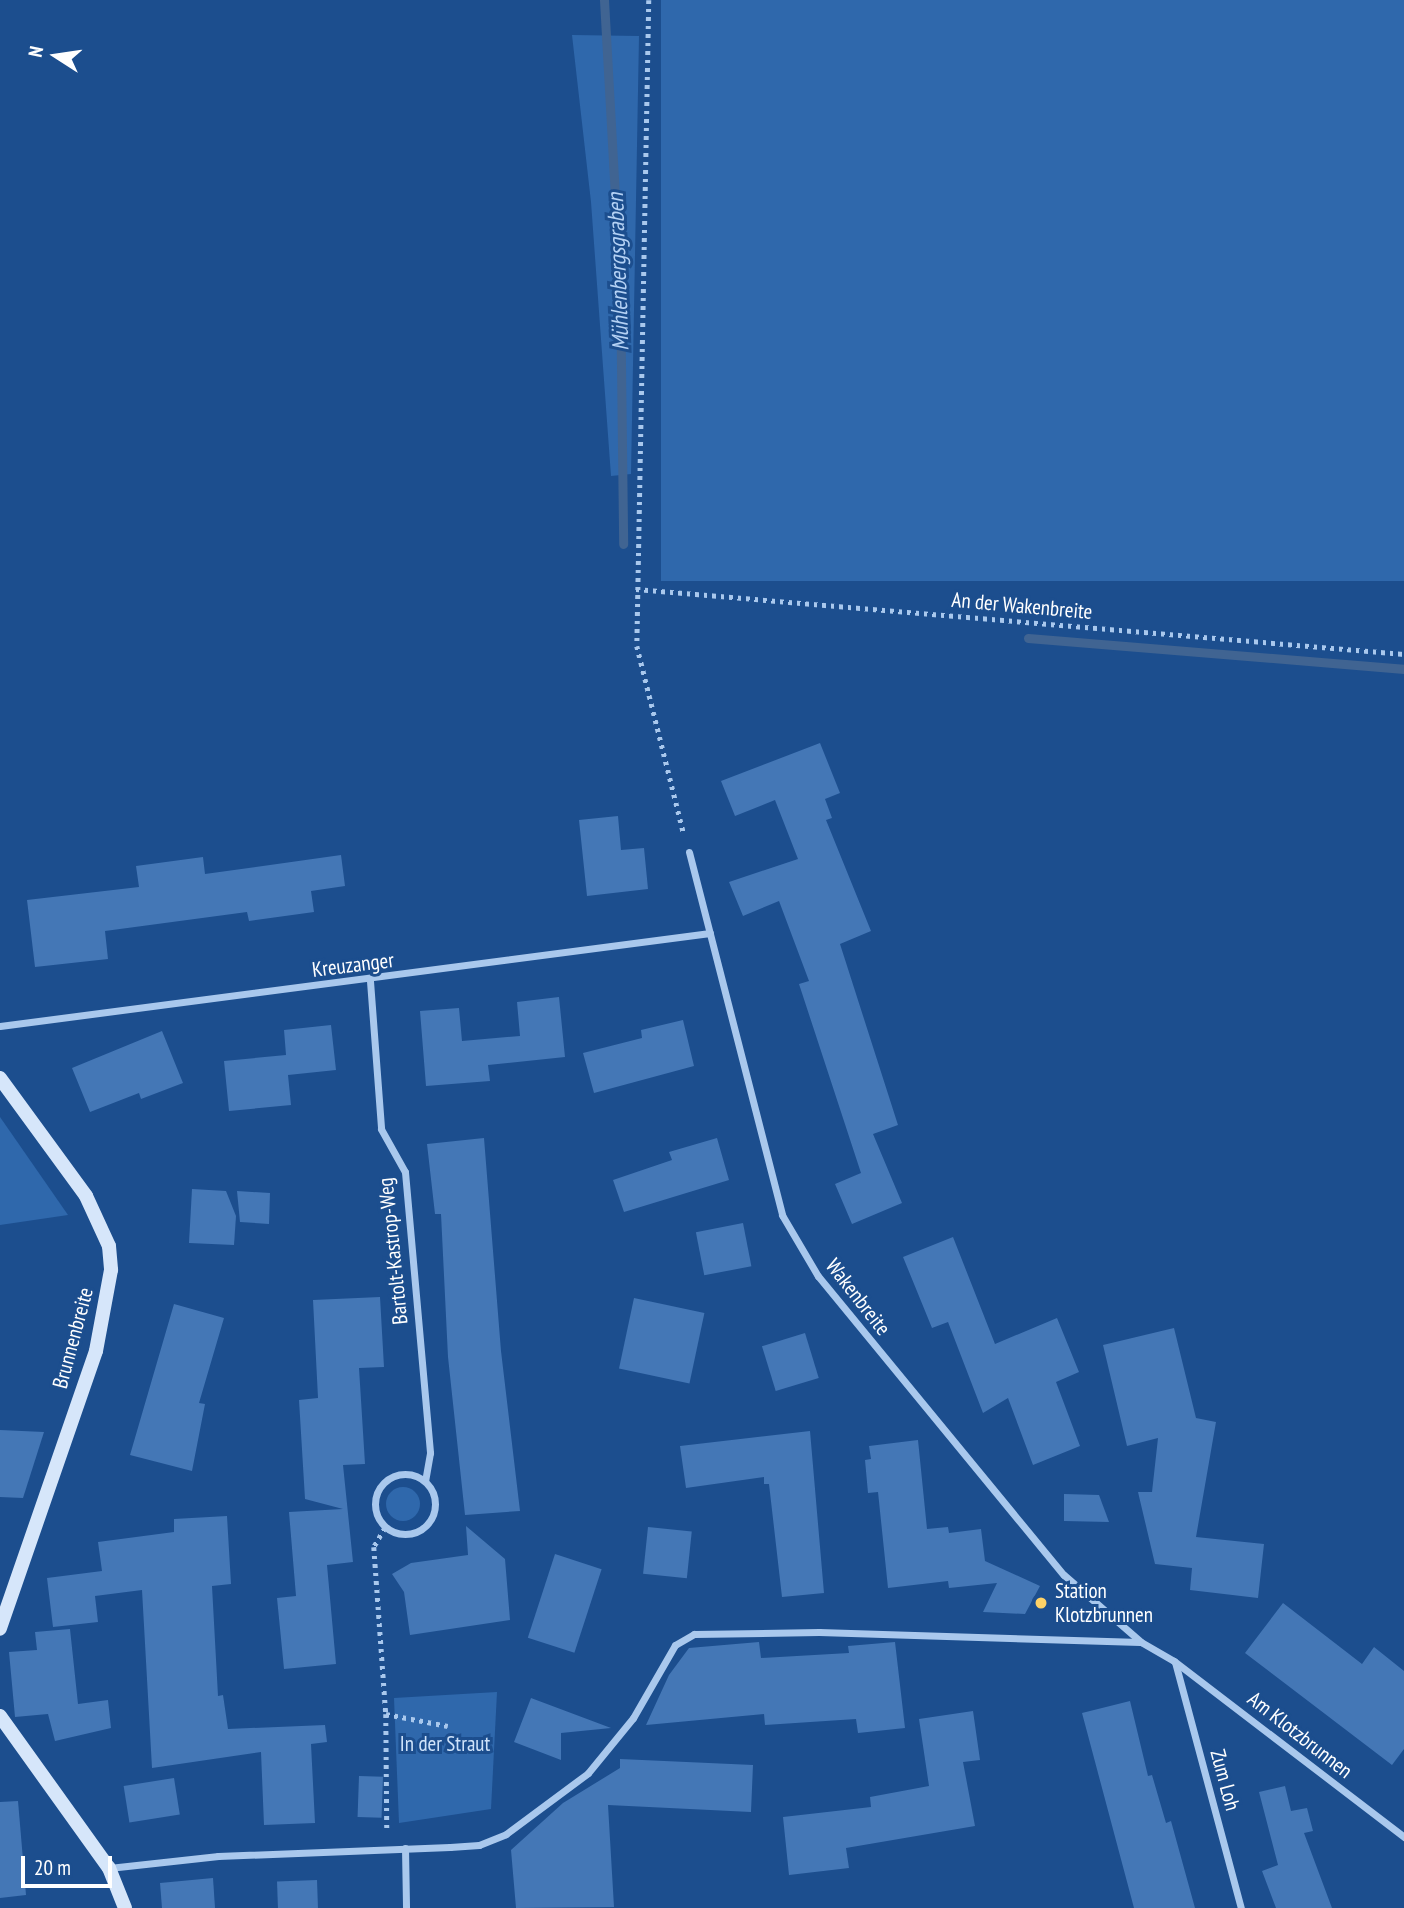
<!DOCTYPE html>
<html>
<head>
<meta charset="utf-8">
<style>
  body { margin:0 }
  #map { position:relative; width:1404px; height:1908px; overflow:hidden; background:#1c4e8e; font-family:"PT Sans Narrow",sans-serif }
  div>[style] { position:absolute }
  .green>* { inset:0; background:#2f68ac; transform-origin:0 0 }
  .round { border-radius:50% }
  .stream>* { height:9px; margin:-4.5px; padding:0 4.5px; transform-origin:4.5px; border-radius:4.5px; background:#406492 }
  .building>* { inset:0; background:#4477b6; transform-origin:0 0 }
  .path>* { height:4.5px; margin-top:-2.25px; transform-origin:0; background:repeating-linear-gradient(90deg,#a9c8ed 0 3.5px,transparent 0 8.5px) }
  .street>* { height:7px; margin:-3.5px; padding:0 3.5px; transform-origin:3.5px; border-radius:3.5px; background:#a9c8ed }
  .street>.ring { margin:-3.5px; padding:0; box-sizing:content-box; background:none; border:7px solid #a9c8ed; border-radius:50% }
  .secondary>* { height:14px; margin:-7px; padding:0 7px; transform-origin:7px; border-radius:7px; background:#d6e6fa }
  .dots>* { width:19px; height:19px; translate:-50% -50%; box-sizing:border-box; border:4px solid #1c4e8e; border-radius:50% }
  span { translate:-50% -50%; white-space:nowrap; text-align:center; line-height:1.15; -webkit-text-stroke:6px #1c4e8e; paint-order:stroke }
  .street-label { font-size:21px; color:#fff }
  .poi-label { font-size:21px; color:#fff }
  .left { translate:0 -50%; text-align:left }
  .park-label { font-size:21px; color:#cfe3fa }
  .water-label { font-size:23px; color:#b5d2f5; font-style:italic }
  .north { position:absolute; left:21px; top:21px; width:70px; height:70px; -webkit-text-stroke:5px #1c4e8e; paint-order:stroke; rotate:282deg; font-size:19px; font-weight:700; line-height:28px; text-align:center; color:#fff }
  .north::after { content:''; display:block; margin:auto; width:24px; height:32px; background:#fff; clip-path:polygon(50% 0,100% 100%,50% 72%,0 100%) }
  .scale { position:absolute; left:21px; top:1856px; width:91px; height:32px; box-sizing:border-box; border:4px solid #fff; border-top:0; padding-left:9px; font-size:21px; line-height:24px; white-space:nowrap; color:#fff; -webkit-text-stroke:5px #1c4e8e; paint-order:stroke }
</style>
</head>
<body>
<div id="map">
  <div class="green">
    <i style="left:661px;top:0;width:743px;height:581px"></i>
    <i style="clip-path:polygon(572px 35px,639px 36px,631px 474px,611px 476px,591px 202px)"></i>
    <i style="clip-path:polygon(0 1117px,68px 1215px,0 1225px)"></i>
    <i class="round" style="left:386px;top:1487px;width:34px;height:34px"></i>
    <i style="clip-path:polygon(497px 1692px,491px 1809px,399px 1823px,394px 1698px)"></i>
  </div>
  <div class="stream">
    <i style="left:604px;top:0;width:283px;rotate:86.8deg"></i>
    <i style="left:620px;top:283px;width:261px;rotate:89.3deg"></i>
    <i style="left:1028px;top:638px;width:377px;rotate:4.7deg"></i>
  </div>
  <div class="building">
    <i style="clip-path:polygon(820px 743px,840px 793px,825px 799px,832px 818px,826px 820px,871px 931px,840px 944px,898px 1125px,873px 1134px,902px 1203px,852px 1224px,835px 1184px,861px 1173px,799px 984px,809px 981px,779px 901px,743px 916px,729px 882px,798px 859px,775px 800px,735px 816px,721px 781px)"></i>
    <i style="clip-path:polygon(618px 816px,621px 850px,644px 848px,648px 889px,587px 896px,579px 820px)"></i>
    <i style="clip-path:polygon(341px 855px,345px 886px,311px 891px,314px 912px,249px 921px,247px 912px,105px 931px,108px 959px,35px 967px,27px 900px,139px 887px,136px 866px,203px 857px,205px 874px)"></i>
    <i style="clip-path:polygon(559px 997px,565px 1057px,488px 1065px,490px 1081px,426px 1086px,420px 1011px,459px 1008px,462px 1041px,520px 1036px,517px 1002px)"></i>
    <i style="clip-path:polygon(683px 1020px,694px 1066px,594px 1093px,583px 1053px,642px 1038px,641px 1030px)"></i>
    <i style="clip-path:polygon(331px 1025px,336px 1070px,288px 1075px,291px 1105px,229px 1111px,224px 1061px,286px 1055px,284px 1030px)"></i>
    <i style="clip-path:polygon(162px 1031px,183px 1083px,141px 1099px,139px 1093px,90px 1112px,72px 1068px)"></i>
    <i style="clip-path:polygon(484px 1138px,501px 1351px,520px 1511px,465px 1515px,448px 1357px,441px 1214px,435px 1214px,427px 1144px)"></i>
    <i style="clip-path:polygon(717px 1138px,729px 1180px,624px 1212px,613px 1180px,672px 1160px,669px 1152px)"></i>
    <i style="clip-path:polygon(192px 1189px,226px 1191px,236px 1216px,234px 1245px,189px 1243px)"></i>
    <i style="clip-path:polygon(237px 1191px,270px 1193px,269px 1224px,240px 1222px)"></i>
    <i style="left:743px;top:1223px;width:44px;height:48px;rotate:79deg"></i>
    <i style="clip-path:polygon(953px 1237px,995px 1344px,1057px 1318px,1079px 1372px,1056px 1382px,1080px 1446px,1033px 1465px,1008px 1398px,983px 1413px,948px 1322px,932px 1328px,903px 1257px)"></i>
    <i style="clip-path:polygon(380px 1297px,384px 1367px,359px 1368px,365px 1464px,343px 1465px,353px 1562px,327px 1565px,336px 1664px,284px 1669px,277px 1598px,296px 1596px,289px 1512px,343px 1509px,305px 1499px,299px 1400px,318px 1398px,313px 1300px)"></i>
    <i style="left:634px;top:1298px;width:72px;height:72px;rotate:12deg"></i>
    <i style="clip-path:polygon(174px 1304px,224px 1318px,199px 1403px,205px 1404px,192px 1471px,130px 1455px)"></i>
    <i style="clip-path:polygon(1174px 1328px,1196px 1418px,1216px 1422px,1196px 1537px,1264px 1544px,1258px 1598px,1190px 1590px,1192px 1568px,1155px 1564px,1138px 1492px,1152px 1492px,1158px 1438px,1127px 1446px,1103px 1345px)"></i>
    <i style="left:805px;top:1333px;width:47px;height:45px;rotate:73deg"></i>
    <i style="clip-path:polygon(0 1430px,44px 1432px,23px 1498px,0 1497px)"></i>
    <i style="clip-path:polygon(810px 1431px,824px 1593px,782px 1597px,769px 1484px,764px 1484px,764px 1477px,686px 1488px,680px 1446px)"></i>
    <i style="clip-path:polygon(918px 1440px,927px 1529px,948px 1527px,949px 1533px,981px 1529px,985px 1561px,1040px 1586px,1025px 1614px,983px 1612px,997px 1583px,949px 1588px,948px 1581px,888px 1588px,878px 1492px,868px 1493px,865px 1460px,871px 1459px,869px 1446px)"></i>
    <i style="clip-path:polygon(1064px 1494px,1099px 1495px,1109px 1522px,1064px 1521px)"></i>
    <i style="clip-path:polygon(227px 1516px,231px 1584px,212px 1586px,218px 1696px,223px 1695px,228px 1729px,325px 1725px,327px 1742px,311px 1744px,315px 1823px,264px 1825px,261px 1752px,152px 1768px,142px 1590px,95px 1596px,98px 1622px,53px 1627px,47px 1578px,102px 1571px,98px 1542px,174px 1532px,174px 1519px)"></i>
    <i style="clip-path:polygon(466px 1526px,505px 1559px,510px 1620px,410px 1635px,404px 1592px,392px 1574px,411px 1563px,468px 1555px)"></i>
    <i style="left:648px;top:1527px;width:44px;height:47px;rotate:6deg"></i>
    <i style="left:555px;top:1554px;width:49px;height:88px;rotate:18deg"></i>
    <i style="clip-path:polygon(1283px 1603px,1362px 1664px,1374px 1647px,1404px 1671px,1404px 1749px,1392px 1765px,1245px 1653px)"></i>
    <i style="clip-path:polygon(70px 1629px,78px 1704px,108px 1700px,111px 1728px,55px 1741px,48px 1714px,15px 1717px,9px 1652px,37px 1650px,35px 1632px)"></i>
    <i style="clip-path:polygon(759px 1642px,761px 1658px,849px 1653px,848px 1646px,895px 1642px,905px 1728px,858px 1733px,856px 1719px,765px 1725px,764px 1714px,646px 1725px,669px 1675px,689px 1648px)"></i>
    <i style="clip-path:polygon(531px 1698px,611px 1728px,561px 1733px,561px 1760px,514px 1742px)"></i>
    <i style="clip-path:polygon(1130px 1701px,1148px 1776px,1152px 1775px,1166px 1823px,1171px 1821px,1195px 1908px,1134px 1908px,1082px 1713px)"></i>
    <i style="clip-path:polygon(973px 1711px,980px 1760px,963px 1762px,975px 1826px,846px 1848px,849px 1868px,789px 1875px,783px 1817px,871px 1807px,870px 1797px,929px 1786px,919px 1719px)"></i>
    <i style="clip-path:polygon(620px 1759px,753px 1765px,751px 1812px,608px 1805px,614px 1907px,516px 1908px,511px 1850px,563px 1803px,620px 1768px)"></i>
    <i style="left:359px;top:1776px;width:24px;height:41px;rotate:2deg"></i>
    <i style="left:174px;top:1778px;width:37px;height:51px;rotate:81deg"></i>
    <i style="clip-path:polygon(1285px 1786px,1291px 1811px,1307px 1808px,1313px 1831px,1304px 1833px,1332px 1908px,1276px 1908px,1262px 1871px,1278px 1865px,1259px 1792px)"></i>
    <i style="clip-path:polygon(18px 1801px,26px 1895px,0 1898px,0 1802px)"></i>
    <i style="clip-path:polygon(213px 1878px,215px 1908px,162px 1908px,160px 1883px)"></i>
    <i style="left:317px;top:1880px;width:28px;height:40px;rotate:88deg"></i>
  </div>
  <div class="path">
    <i style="left:649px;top:0;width:646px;rotate:91.06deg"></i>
    <i style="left:637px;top:646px;width:194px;rotate:76deg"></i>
    <i style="left:636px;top:589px;width:771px;rotate:4.84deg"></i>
    <i style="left:385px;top:1528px;width:22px;rotate:120deg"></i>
    <i style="left:374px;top:1547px;width:167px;rotate:85.9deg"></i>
    <i style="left:386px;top:1714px;width:117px;rotate:89.5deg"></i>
    <i style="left:386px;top:1714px;width:63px;rotate:11deg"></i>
  </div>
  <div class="street">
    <i style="left:689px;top:852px;width:375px;rotate:75.6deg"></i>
    <i style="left:782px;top:1215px;width:71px;rotate:59.5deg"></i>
    <i style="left:818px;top:1276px;width:387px;rotate:50.6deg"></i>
    <i style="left:1064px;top:1575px;width:102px;rotate:41deg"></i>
    <i style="left:1141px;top:1642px;width:38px;rotate:30deg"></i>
    <i style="left:1174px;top:1661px;width:290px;rotate:37.4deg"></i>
    <i style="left:370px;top:981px;width:148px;rotate:85.7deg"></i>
    <i style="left:381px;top:1129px;width:49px;rotate:60.8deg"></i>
    <i style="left:405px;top:1172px;width:282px;rotate:84.9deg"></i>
    <i style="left:430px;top:1453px;width:27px;rotate:100deg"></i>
    <i style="left:0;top:1026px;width:716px;rotate:-7.46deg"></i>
    <i class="ring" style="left:375px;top:1474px;width:53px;height:53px"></i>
    <i style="left:1175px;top:1662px;width:255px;rotate:75deg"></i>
    <i style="left:405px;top:1848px;width:60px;rotate:89deg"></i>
    <i style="left:109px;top:1868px;width:110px;rotate:-6.3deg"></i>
    <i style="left:218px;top:1856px;width:232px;rotate:-2.2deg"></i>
    <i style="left:450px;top:1847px;width:29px;rotate:-4deg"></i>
    <i style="left:479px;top:1845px;width:29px;rotate:-22deg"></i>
    <i style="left:506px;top:1834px;width:102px;rotate:-36.6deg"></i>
    <i style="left:588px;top:1773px;width:71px;rotate:-50.7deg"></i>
    <i style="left:633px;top:1718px;width:84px;rotate:-60.1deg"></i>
    <i style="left:675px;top:1645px;width:22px;rotate:-30deg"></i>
    <i style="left:694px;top:1634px;width:125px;rotate:-0.9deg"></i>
    <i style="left:819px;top:1632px;width:321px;rotate:1.8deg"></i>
  </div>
  <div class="secondary">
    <i style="left:0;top:1078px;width:146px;rotate:53.9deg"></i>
    <i style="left:86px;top:1196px;width:55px;rotate:65.3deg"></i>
    <i style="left:109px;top:1246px;width:24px;rotate:85deg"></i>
    <i style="left:111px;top:1270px;width:82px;rotate:100.5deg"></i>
    <i style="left:96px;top:1351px;width:294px;rotate:109.1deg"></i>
    <i style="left:0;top:1716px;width:187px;rotate:54.4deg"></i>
    <i style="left:109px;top:1868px;width:43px;rotate:68.2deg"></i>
  </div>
  <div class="dots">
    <i style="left:1041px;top:1603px;background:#fed267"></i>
  </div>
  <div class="street-label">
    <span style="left:1022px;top:606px;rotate:5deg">An der Wakenbreite</span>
    <span style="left:353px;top:965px;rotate:-7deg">Kreuzanger</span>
    <span style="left:393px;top:1251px;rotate:-96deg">Bartolt-Kastrop-Weg</span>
    <span style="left:858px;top:1297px;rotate:52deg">Wakenbreite</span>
    <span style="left:73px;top:1338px;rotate:-75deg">Brunnenbreite</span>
    <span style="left:1300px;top:1735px;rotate:38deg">Am Klotzbrunnen</span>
    <span style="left:1225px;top:1780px;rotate:75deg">Zum Loh</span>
  </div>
  <div class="poi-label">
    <span class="left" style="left:1055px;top:1603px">Station<br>Klotzbrunnen</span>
  </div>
  <div class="park-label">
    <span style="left:445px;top:1744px">In der Straut</span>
  </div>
  <div class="water-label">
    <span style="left:618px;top:272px;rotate:-92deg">Mühlenbergsgraben</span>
  </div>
  <div class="north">N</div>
  <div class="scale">20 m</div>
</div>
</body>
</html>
